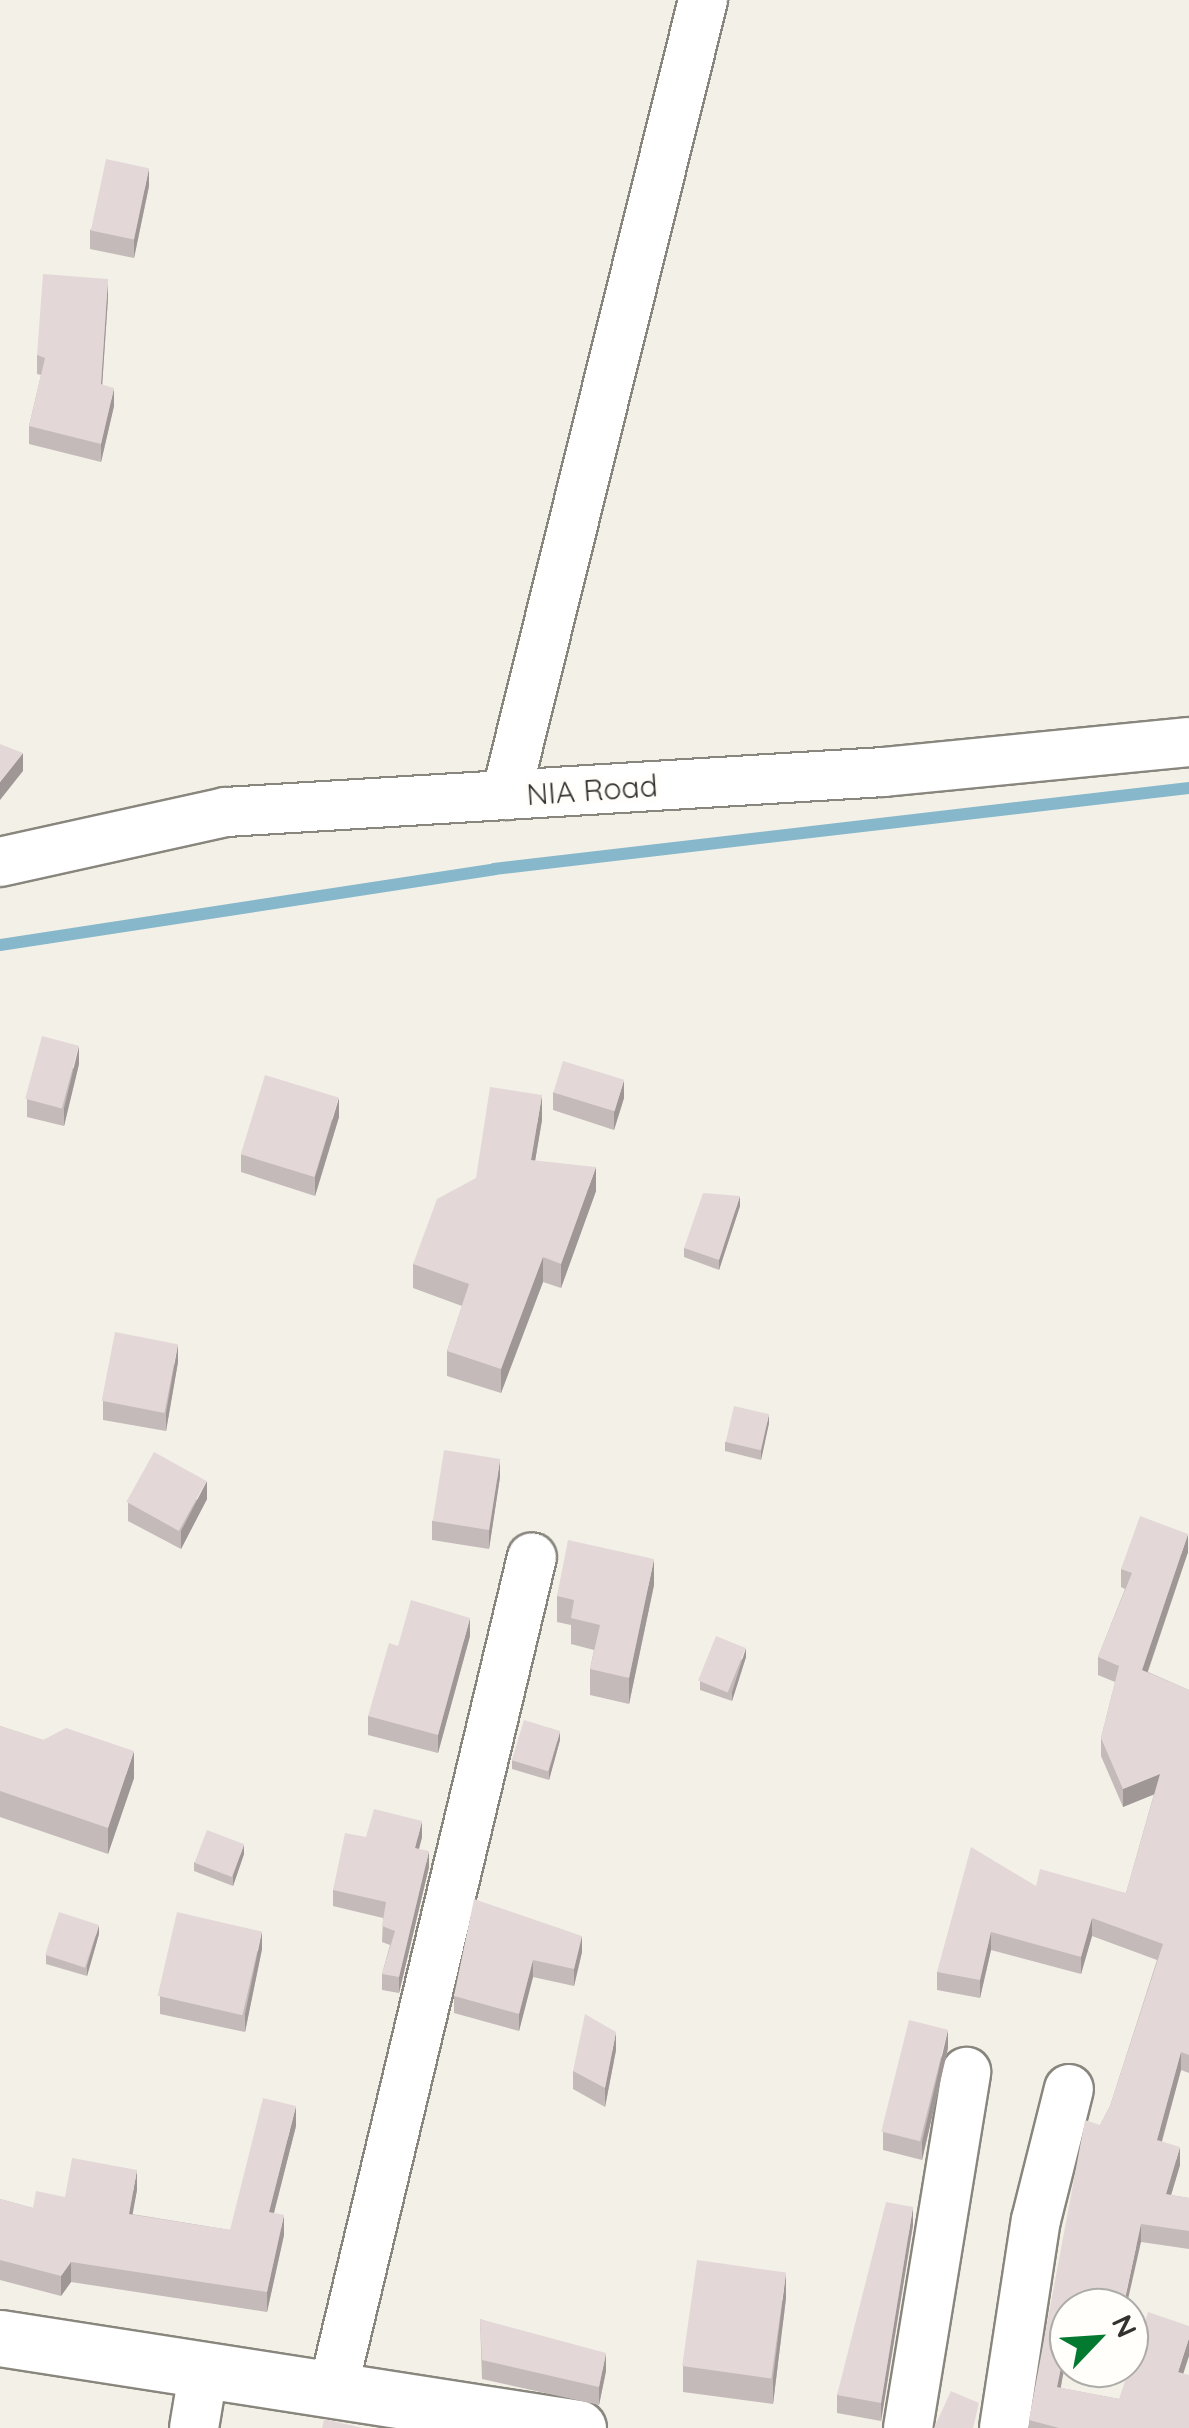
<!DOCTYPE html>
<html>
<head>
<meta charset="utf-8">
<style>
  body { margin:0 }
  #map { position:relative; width:1189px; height:2428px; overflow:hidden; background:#f3f0e7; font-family:Quicksand,sans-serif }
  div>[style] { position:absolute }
  .stream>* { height:12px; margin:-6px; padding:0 6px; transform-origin:6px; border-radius:6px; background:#86b7cb }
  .roads { filter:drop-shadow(2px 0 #89867e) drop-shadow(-2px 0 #89867e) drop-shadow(0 2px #89867e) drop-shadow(0 -2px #89867e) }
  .minor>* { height:48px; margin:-24px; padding:0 24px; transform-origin:24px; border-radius:24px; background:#fff }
  .major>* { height:55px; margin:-27.5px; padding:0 27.5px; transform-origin:27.5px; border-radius:27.5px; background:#fff }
  .wall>* { inset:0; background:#c3bab9 }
  .shaded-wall>* { inset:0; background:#9f9796 }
  .building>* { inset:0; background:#e3d8d7; transform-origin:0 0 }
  span { translate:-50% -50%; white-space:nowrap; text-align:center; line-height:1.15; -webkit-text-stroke:10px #fffefa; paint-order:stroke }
  .street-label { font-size:30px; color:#33322f }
  .north { position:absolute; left:1049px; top:2288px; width:100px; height:100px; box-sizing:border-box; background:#fffefa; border:2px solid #adaca9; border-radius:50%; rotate:65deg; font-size:28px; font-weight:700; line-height:40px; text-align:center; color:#33322f }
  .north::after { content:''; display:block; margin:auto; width:35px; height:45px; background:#047a30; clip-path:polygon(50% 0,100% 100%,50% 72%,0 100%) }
</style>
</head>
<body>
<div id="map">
  <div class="stream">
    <i style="left:0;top:945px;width:500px;rotate:-8.7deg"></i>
    <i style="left:494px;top:869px;width:700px;rotate:-6.65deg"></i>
  </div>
  <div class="roads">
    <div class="minor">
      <i style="left:506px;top:795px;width:819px;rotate:-76.08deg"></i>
      <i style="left:0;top:862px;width:231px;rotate:-12.5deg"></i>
      <i style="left:226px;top:812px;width:658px;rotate:-3.48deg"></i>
      <i style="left:883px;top:772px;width:307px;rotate:-5.6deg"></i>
      <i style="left:333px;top:2389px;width:855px;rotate:-76.55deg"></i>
      <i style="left:194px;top:2428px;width:61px;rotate:-80.5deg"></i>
      <i style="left:908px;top:2428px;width:361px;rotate:-80.7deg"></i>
      <i style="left:1004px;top:2428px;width:210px;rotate:-81.3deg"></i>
      <i style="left:1036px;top:2220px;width:135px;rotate:-75.9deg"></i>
    </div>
    <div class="major">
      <i style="left:0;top:2338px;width:585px;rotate:8.85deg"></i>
    </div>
  </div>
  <div class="wall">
    <i style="clip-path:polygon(149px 186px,134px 258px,90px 249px,90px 230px)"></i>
    <i style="clip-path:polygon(108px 298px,102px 385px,114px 406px,101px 462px,29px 444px,29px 426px,41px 375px,37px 374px,37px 355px)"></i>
    <i style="clip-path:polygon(79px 1064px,64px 1126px,27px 1117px,27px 1099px)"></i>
    <i style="clip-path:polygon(553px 1092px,624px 1098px,614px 1130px,553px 1110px)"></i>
    <i style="clip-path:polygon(339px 1117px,315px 1196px,241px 1172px,241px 1154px)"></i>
    <i style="clip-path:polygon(542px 1120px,535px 1161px,596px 1191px,561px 1288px,543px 1282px,501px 1393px,447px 1376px,447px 1351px,462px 1306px,413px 1288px,413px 1264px,476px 1178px)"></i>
    <i style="clip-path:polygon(740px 1206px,719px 1270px,684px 1257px,684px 1248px)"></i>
    <i style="clip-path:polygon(178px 1362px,166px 1431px,103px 1420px,103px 1401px)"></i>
    <i style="clip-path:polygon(769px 1423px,761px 1460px,725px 1451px,725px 1442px)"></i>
    <i style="clip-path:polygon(500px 1477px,489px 1549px,432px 1540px,432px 1521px)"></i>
    <i style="clip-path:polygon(207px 1499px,181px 1549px,128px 1521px,128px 1503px)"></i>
    <i style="clip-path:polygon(1188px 1552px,1148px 1672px,1189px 1690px,1189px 2073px,1181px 2070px,1162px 2142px,1180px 2165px,1171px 2195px,1189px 2198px,1189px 2249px,1141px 2242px,1069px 2308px,1061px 2388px,1119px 2399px,1183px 2373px,1189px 2428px,1029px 2428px,1029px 2420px,1100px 2125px,1110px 2106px,1157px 1960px,1092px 1936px,1081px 1974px,991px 1950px,980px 1998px,937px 1990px,937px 1972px,1036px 1886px,1126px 1893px,1154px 1794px,1123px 1807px,1101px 1756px,1101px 1738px,1115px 1682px,1098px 1675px,1098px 1657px,1125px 1589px,1121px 1587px,1121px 1569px)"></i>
    <i style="clip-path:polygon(654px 1585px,629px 1704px,590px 1695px,590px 1669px,594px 1650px,571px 1644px,571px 1625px,557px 1622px,557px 1596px)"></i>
    <i style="clip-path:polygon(470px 1636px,438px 1753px,368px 1735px,368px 1716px)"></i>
    <i style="clip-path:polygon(746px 1657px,732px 1701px,700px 1690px,700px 1681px)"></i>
    <i style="clip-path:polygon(0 1726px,43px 1740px,134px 1778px,108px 1854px,0 1817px)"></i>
    <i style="clip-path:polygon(560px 1740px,549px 1780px,512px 1769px,512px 1760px)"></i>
    <i style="clip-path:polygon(366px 1837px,422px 1837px,419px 1849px,429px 1867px,399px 1993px,382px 1990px,382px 1974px,390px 1945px,382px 1942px,383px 1918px,333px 1906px,333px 1890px)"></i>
    <i style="clip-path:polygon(244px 1854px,233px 1886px,194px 1871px,194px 1862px)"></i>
    <i style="clip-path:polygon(99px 1934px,87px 1976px,46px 1964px,46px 1955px)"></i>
    <i style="clip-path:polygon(582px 1936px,582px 1952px,574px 1986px,533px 1977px,519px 2031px,454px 2013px,454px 1996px)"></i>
    <i style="clip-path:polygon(262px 1949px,245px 2032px,160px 2014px,160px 1996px)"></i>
    <i style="clip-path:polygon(948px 2048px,922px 2160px,883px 2150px,883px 2132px)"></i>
    <i style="clip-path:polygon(616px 2050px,605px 2107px,573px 2089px,573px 2071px)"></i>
    <i style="clip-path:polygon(296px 2126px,274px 2213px,284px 2235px,267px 2312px,71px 2282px,61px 2296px,0 2280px,0 2199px,33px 2208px,65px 2197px,137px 2190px,132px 2214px,230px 2230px)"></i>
    <i style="clip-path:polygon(913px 2225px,881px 2421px,837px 2413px,837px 2395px)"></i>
    <i style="clip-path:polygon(786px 2298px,773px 2404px,683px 2392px,683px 2366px)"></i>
    <i style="clip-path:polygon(480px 2319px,606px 2371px,599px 2405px,482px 2379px)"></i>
  </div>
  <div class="shaded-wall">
    <i style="clip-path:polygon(149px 168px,149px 186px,134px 258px,134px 240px)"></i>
    <i style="clip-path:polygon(108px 279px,108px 298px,101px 403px,101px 384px)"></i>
    <i style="clip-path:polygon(114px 388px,114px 406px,101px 462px,101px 444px)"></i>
    <i style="clip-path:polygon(23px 753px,23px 771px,0 800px,0 782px)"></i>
    <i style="clip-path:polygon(79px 1046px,79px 1064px,64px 1126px,64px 1108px)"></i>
    <i style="clip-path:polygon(624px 1080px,624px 1098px,614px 1130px,614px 1112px)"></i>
    <i style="clip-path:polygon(542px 1095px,542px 1120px,531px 1185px,531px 1160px)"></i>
    <i style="clip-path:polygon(339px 1098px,339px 1117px,315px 1196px,315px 1177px)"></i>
    <i style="clip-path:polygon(596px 1167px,596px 1191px,561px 1288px,561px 1264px)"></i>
    <i style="clip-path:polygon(740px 1196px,740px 1206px,719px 1270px,719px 1260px)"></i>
    <i style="clip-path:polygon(543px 1257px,543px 1282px,501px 1393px,501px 1369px)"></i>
    <i style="clip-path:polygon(178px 1344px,178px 1362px,166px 1431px,166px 1413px)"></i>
    <i style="clip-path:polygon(769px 1414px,769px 1423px,761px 1460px,761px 1451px)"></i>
    <i style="clip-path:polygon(500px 1459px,500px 1477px,489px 1549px,489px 1531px)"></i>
    <i style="clip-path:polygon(207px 1481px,207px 1499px,181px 1549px,181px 1531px)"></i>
    <i style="clip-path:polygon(1188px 1534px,1188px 1552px,1142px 1688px,1142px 1670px)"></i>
    <i style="clip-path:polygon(654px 1559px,654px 1585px,629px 1704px,629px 1678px)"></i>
    <i style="clip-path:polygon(470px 1618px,470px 1636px,438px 1753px,438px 1735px)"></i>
    <i style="clip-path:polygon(746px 1648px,746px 1657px,732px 1701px,732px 1692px)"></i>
    <i style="clip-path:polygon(560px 1731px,560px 1740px,549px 1780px,549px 1771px)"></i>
    <i style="clip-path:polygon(134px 1751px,134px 1778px,108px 1854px,108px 1828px)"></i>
    <i style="clip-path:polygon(1160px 1774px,1160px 1792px,1123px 1807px,1123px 1789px)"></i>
    <i style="clip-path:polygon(422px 1821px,422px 1837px,415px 1864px,415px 1848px)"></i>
    <i style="clip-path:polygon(244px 1844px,244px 1854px,233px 1886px,233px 1876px)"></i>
    <i style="clip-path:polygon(429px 1851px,429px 1867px,399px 1993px,399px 1977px)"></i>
    <i style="clip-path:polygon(1092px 1918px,1092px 1936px,1081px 1974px,1081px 1957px)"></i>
    <i style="clip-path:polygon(99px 1925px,99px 1934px,87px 1976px,87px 1966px)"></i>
    <i style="clip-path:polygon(262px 1931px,262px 1949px,245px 2032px,245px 2014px)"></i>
    <i style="clip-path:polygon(991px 1932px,991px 1950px,980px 1998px,980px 1980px)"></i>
    <i style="clip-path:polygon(582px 1936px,582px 1952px,574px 1986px,574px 1969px)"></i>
    <i style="clip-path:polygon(533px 1960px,533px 1977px,519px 2031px,519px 2014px)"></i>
    <i style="clip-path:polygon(948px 2030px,948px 2048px,922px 2160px,922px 2142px)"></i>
    <i style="clip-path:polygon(616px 2032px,616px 2050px,605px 2107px,605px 2088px)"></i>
    <i style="clip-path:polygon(1181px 2052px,1181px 2070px,1157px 2158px,1157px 2140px)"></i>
    <i style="clip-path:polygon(296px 2106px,296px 2126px,269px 2232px,269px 2212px)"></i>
    <i style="clip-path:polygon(1180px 2147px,1180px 2165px,1166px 2212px,1166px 2194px)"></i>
    <i style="clip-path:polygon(137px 2170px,137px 2190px,129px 2234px,129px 2214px)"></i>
    <i style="clip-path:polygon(913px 2207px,913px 2225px,881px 2421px,881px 2403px)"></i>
    <i style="clip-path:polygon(284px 2215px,284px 2235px,267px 2312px,267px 2292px)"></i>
    <i style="clip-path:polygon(1141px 2224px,1141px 2242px,1126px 2308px,1123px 2308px)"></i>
    <i style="clip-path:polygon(71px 2262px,71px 2282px,61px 2296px,61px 2276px)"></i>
    <i style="clip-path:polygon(786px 2272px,786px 2298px,773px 2404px,773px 2378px)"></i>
    <i style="clip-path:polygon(1069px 2328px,1069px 2346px,1057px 2405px,1057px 2387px)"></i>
    <i style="clip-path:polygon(1189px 2338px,1189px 2356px,1178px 2390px,1178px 2372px)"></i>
    <i style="clip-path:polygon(606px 2353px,606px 2371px,599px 2405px,599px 2387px)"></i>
  </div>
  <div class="building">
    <i style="left:106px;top:159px;width:44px;height:73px;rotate:12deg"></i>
    <i style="clip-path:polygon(43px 274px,108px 279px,101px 384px,114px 388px,101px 444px,29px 426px,45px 358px,37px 355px)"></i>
    <i style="clip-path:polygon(0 744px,23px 753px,0 782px)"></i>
    <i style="left:42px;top:1036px;width:38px;height:65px;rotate:15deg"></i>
    <i style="left:563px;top:1061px;width:64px;height:33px;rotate:17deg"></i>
    <i style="left:265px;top:1075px;width:77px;height:83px;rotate:17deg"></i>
    <i style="clip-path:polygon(490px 1087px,542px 1095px,531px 1160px,596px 1167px,561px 1264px,543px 1257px,501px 1369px,447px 1351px,469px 1284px,413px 1264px,437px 1199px,476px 1178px)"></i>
    <i style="clip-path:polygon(703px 1193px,740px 1196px,719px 1260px,684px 1248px)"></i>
    <i style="left:115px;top:1332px;width:64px;height:70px;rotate:11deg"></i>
    <i style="left:734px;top:1406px;width:36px;height:37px;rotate:13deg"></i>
    <i style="left:444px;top:1450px;width:57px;height:72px;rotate:9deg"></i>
    <i style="left:154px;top:1452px;width:60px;height:57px;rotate:29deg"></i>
    <i style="clip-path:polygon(1140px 1516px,1188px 1534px,1142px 1670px,1189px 1690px,1189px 2055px,1181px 2052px,1157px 2140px,1180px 2147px,1166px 2194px,1189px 2198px,1189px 2231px,1141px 2224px,1123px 2308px,1069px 2308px,1069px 2328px,1057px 2387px,1119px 2399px,1148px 2312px,1189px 2326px,1189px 2338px,1178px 2372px,1189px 2375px,1189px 2428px,1059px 2428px,1029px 2420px,1085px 2120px,1100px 2125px,1110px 2106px,1163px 1944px,1092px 1918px,1081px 1957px,991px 1932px,980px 1980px,937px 1972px,971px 1847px,1036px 1886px,1040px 1869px,1126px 1893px,1160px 1774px,1123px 1789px,1101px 1738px,1119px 1666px,1098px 1657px,1132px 1573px,1121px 1569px)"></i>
    <i style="clip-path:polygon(568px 1540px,654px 1559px,629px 1678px,590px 1669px,600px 1625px,571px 1618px,574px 1600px,557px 1596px)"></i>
    <i style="clip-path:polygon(411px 1600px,470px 1618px,438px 1735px,368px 1716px,389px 1643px,398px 1646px)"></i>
    <i style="left:716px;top:1636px;width:32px;height:48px;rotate:22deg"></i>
    <i style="left:524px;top:1720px;width:38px;height:42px;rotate:17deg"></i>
    <i style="clip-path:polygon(0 1726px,43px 1740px,66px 1728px,134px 1751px,108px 1828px,0 1791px)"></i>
    <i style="clip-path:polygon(374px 1809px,422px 1821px,415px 1848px,429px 1851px,399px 1977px,382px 1974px,395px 1931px,382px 1926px,386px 1902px,333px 1890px,345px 1833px,366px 1837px)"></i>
    <i style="left:207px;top:1830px;width:40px;height:35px;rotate:21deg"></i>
    <i style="clip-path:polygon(474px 1899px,582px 1936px,574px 1969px,533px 1960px,519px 2014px,454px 1996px)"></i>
    <i style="left:59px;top:1912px;width:42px;height:45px;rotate:18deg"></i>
    <i style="left:177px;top:1912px;width:87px;height:86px;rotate:13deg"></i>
    <i style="clip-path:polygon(585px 2014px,616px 2032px,605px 2088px,573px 2071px)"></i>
    <i style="left:909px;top:2020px;width:40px;height:115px;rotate:14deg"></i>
    <i style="clip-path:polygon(263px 2098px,296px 2106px,269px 2212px,284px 2215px,267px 2292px,71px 2262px,61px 2276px,0 2260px,0 2199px,33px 2208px,36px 2191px,65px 2197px,72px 2158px,137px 2170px,129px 2214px,230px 2230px)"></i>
    <i style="clip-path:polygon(886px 2202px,913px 2207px,881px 2403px,837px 2395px)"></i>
    <i style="left:697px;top:2260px;width:90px;height:107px;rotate:8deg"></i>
    <i style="clip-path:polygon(480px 2319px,606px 2353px,599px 2387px,482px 2360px)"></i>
    <i style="clip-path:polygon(951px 2391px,979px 2403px,973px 2428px,934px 2428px)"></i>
    <i style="clip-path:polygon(324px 2419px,363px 2428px,322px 2428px)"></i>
  </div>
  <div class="street-label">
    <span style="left:592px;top:790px;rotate:-4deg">NIA Road</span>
  </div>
  <div class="north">N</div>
</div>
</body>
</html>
